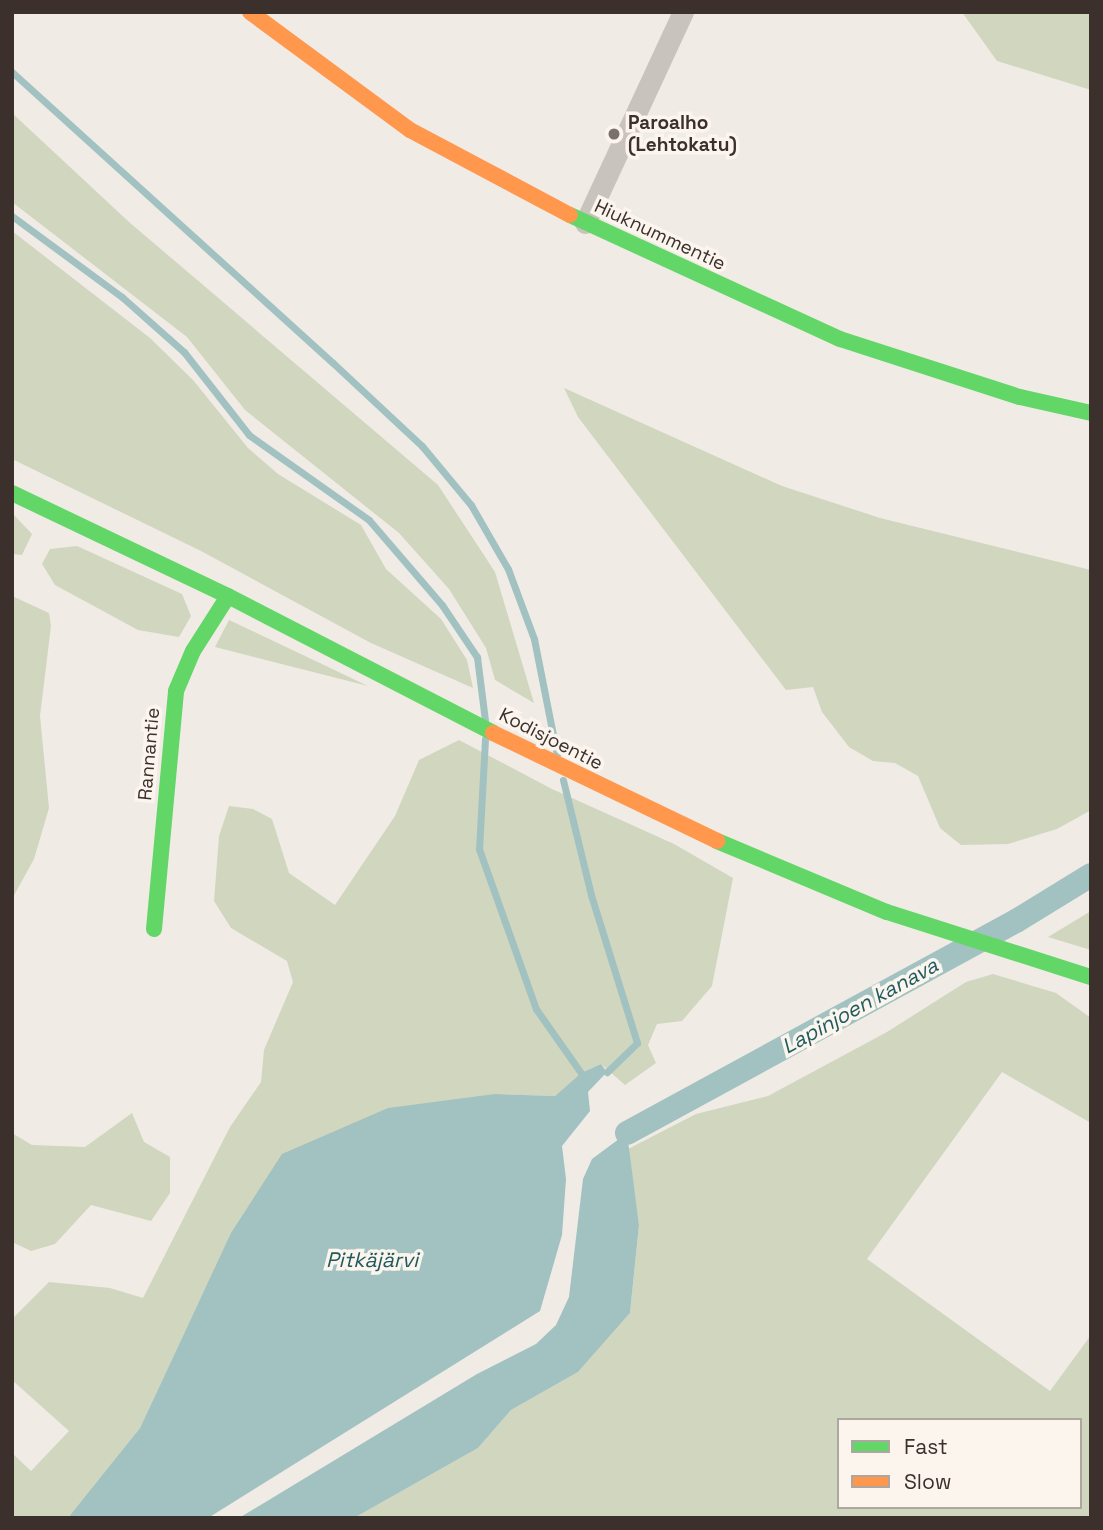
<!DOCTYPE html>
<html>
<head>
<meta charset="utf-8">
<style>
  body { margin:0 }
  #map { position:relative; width:1103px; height:1530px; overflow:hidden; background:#f0ebe5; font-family:"Space Grotesk",sans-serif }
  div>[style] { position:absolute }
  .green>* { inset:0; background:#d1d6bf }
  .water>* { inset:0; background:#a1c2c1 }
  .stream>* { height:7px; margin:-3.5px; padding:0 3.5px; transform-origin:3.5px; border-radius:3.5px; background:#a1c2c1 }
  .canal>* { height:24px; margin:-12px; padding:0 12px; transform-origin:12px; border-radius:12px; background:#a1c2c1 }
  .street>* { height:21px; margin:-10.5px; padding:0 10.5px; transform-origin:10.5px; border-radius:10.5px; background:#c9c3be }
  .fast>* { height:16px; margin:-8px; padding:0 8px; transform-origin:8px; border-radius:8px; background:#63d668 }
  .slow>* { height:16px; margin:-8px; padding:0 8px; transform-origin:8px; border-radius:8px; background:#ff974d }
  .dots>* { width:19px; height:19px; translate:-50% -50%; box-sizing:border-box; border:4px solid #fbf5ee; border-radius:50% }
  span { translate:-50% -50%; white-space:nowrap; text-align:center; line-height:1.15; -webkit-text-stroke:7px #fbf5ee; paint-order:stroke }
  .poi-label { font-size:19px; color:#3b302b; font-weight:700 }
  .left { translate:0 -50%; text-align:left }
  .street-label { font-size:19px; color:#3b302b }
  .water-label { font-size:21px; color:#1f5a5e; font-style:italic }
  .frame { position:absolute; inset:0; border:14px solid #3b302b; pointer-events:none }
  .legend { position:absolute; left:837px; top:1418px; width:245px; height:91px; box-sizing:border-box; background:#fbf5ee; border:2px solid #aea6a0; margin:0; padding:9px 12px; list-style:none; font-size:21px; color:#3b302b }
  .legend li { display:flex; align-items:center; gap:14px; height:35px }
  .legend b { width:35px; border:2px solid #aea6a0 }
</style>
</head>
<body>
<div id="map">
  <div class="green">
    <i style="clip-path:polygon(962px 12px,1091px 12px,1091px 90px,997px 61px)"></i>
    <i style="clip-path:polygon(12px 113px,129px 222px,438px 485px,495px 572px,534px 703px,495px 680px,486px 648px,449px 589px,399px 533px,245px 410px,187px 337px,12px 202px)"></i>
    <i style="clip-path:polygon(12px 231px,150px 338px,193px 380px,248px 448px,278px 474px,361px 525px,386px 569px,441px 619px,467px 660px,473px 688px,371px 643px,201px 551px,12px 459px)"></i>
    <i style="clip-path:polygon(564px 388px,782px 486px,880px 518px,1091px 570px,1091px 810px,1057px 829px,1008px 844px,961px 845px,940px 828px,918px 776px,895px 763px,873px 761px,849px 747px,822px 712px,813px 687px,786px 690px,578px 417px)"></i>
    <i style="clip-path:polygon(12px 513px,32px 534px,22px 555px,12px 554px)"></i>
    <i style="clip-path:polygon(77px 546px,182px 594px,191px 616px,179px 637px,138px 630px,55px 585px,42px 564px,50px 549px)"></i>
    <i style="clip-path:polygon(12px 596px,49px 613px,51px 626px,40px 716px,49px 808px,34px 859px,12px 899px)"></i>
    <i style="clip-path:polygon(229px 620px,368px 686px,215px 647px)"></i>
    <i style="clip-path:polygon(459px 740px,552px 789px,674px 844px,733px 878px,712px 986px,682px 1021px,657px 1024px,648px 1045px,656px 1063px,625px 1085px,601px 1064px,581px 1073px,555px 1096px,495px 1094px,198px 1304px,140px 1428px,74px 1512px,68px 1518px,12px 1518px,12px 1453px,31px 1471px,69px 1431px,12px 1380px,14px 1317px,49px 1282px,110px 1288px,143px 1298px,230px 1127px,261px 1082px,264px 1050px,293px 982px,287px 961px,231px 928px,214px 901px,219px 836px,229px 806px,253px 809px,272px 819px,289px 873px,335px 905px,395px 816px,419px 760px)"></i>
    <i style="clip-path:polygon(1091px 911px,1091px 950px,1048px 937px)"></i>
    <i style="clip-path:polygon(evenodd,993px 974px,1056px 993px,1091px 1018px,1091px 1123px,1002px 1072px,867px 1259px,1050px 1391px,1091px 1335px,1091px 1518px,354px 1518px,478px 1448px,511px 1410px,578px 1372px,630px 1313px,639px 1225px,628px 1149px,696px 1114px,768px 1096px,887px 1032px,966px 982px,993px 974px,839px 1420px,1080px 1420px,1080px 1507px,839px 1507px,839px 1420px)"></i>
    <i style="clip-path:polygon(132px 1113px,144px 1142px,170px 1157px,170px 1193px,151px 1221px,91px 1205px,55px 1244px,31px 1251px,12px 1242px,12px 1133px,32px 1145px,85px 1147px)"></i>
  </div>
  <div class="water">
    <i style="clip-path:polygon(601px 1064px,607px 1072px,588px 1092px,590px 1111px,562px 1146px,566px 1179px,562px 1235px,540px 1311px,208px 1518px,68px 1518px,140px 1428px,231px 1233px,282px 1154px,388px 1108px,495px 1094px,555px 1096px,581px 1073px)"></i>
    <i style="clip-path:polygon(627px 1133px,639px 1225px,630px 1313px,578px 1372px,511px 1410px,478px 1448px,354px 1518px,239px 1518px,477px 1374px,536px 1344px,556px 1325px,569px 1297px,583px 1179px,592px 1159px)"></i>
  </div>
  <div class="stream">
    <i style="left:12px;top:72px;width:433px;rotate:42.2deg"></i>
    <i style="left:333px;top:363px;width:122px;rotate:43deg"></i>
    <i style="left:422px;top:446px;width:77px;rotate:50.3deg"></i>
    <i style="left:471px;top:505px;width:74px;rotate:60deg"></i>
    <i style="left:508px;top:569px;width:75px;rotate:69.6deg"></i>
    <i style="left:534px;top:639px;width:118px;rotate:78.8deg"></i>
    <i style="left:12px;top:216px;width:137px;rotate:36.4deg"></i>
    <i style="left:122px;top:297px;width:83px;rotate:41.6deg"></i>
    <i style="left:184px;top:352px;width:105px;rotate:51.9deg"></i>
    <i style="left:249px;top:435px;width:147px;rotate:35.3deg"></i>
    <i style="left:369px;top:520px;width:112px;rotate:49.3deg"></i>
    <i style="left:442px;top:605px;width:63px;rotate:56.1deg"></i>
    <i style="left:477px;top:657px;width:64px;rotate:82.8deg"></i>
    <i style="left:485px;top:739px;width:110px;rotate:93.1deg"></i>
    <i style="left:479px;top:849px;width:170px;rotate:70.4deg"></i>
    <i style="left:536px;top:1009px;width:78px;rotate:54.9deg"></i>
    <i style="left:563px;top:780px;width:118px;rotate:76.3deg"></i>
    <i style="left:591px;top:895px;width:155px;rotate:72.7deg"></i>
    <i style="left:637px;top:1043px;width:42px;rotate:136deg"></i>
  </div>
  <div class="canal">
    <i style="left:627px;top:1133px;width:443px;rotate:-28.6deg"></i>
    <i style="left:1016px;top:921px;width:88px;rotate:-31.5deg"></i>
  </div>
  <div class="street">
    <i style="left:585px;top:223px;width:233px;rotate:-65.1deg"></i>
  </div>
  <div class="fast">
    <i style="left:570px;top:215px;width:297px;rotate:24.7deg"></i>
    <i style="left:840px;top:339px;width:189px;rotate:17.9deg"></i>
    <i style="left:1020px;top:397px;width:73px;rotate:12.7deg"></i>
    <i style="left:12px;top:493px;width:239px;rotate:25.5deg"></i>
    <i style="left:228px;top:596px;width:298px;rotate:27.3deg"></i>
    <i style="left:717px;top:841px;width:184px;rotate:22.7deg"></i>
    <i style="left:887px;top:912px;width:214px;rotate:17.7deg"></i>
    <i style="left:154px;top:929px;width:239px;rotate:-84.7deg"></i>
    <i style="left:176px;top:691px;width:43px;rotate:-67deg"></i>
    <i style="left:193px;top:651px;width:65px;rotate:-57.5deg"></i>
  </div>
  <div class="slow">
    <i style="left:250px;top:12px;width:199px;rotate:36.4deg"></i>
    <i style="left:410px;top:130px;width:181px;rotate:28deg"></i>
    <i style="left:493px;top:733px;width:249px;rotate:25.7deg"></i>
  </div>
  <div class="dots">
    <i style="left:614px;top:134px;background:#7a716c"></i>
  </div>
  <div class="poi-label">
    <span class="left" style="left:628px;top:134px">Paroalho<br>(Lehtokatu)</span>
  </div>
  <div class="street-label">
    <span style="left:660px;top:235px;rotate:25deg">Hiuknummentie</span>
    <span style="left:551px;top:739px;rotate:27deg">Kodisjoentie</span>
    <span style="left:149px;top:754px;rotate:-85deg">Rannantie</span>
  </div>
  <div class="water-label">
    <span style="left:860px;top:1006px;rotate:-29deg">Lapinjoen kanava</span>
    <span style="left:372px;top:1260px">Pitkäjärvi</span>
  </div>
  <div class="frame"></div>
  <ul class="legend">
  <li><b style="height:9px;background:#63d668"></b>Fast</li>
  <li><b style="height:9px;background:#ff974d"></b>Slow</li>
  </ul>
</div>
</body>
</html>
